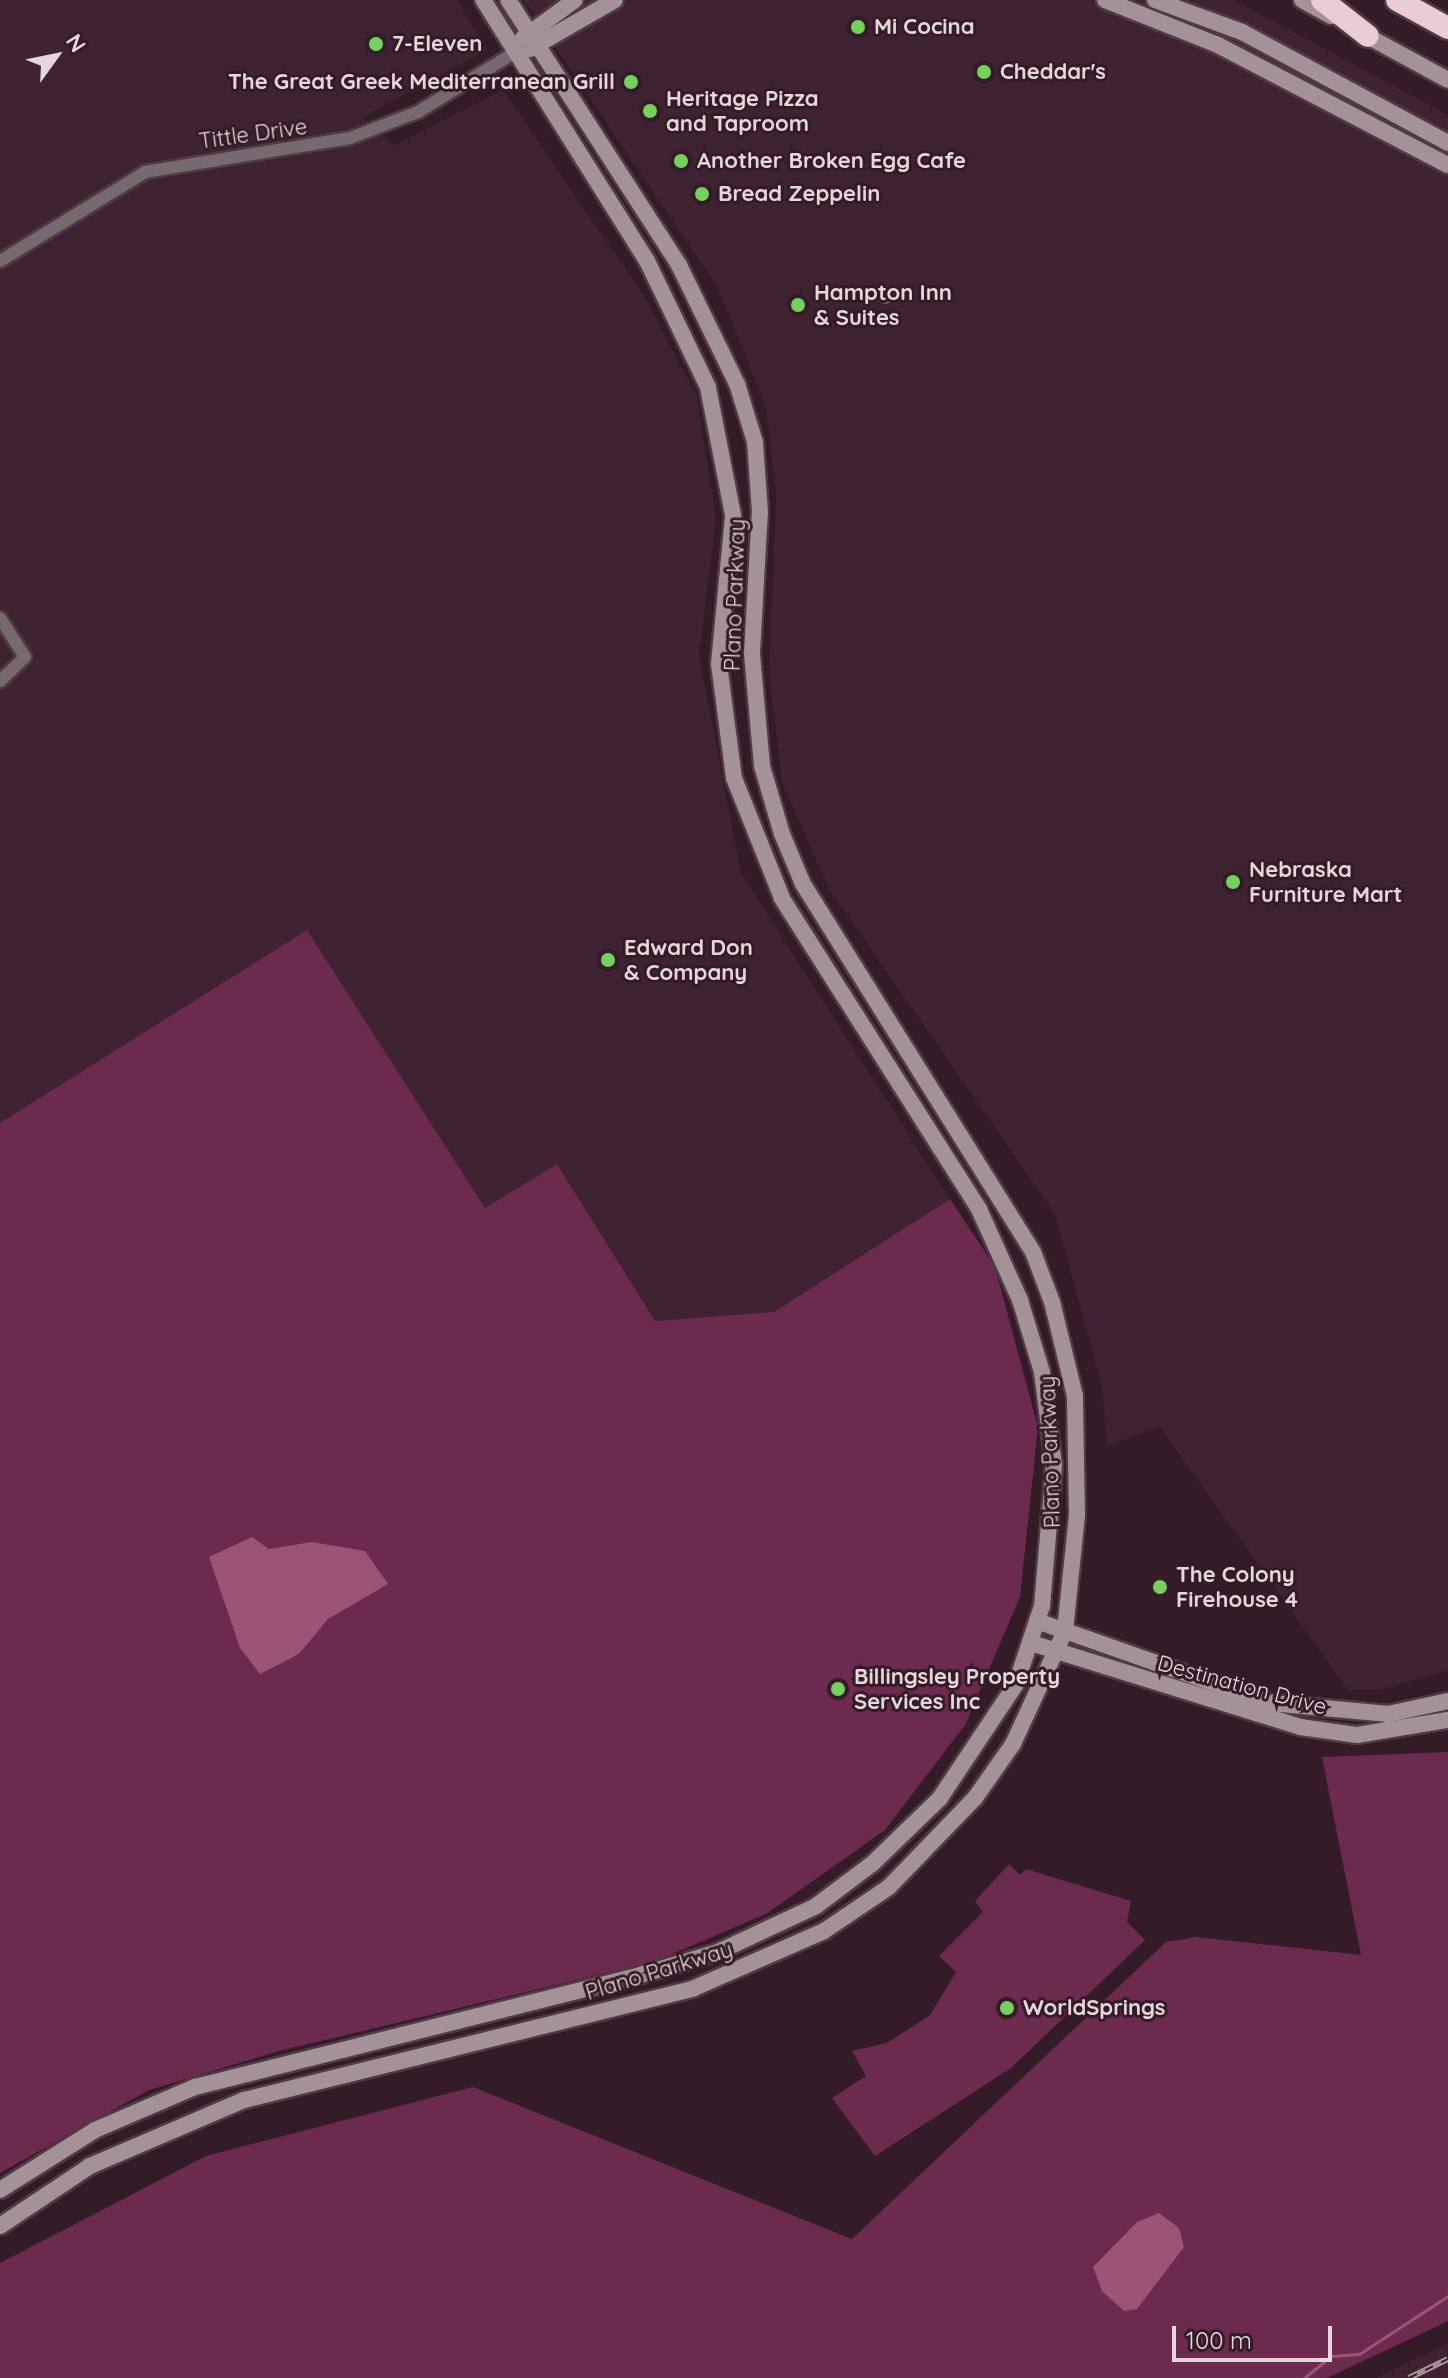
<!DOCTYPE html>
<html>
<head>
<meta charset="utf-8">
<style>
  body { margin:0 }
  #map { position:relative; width:1448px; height:2378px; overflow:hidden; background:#331c27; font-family:Quicksand,sans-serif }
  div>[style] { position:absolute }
  .built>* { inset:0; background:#3f2332 }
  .green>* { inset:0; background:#6c2a4e }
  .water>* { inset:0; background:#9b5477 }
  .round { border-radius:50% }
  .stream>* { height:3px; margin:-1.5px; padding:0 1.5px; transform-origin:1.5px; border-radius:1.5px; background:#9b5477 }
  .roads { filter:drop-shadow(2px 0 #503a44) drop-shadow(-2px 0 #503a44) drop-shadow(0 2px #503a44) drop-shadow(0 -2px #503a44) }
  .street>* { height:12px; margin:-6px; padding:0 6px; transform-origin:6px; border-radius:6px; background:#766a6f }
  .secondary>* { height:16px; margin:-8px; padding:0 8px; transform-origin:8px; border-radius:8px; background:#a5919a }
  .highway>* { height:22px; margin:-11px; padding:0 11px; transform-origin:11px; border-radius:11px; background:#eaccd9 }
  .rail>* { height:6px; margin-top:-3px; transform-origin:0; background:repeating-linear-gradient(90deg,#331c27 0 9px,#a9979f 0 18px); box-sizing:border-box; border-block:2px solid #a9979f }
  .dots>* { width:22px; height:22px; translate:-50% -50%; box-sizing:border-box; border:4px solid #331c27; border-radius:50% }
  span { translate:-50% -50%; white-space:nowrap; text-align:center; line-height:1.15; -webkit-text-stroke:6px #331c27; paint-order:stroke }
  .poi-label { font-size:22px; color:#e6d6dd; font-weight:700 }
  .left { translate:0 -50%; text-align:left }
  .right { translate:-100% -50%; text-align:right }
  .street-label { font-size:22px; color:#e6d6dd }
  .north { position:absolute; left:16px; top:16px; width:80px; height:80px; -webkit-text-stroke:6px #331c27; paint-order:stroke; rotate:57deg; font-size:22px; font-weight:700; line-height:32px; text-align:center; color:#e6d6dd }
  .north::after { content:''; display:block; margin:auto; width:28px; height:36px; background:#e6d6dd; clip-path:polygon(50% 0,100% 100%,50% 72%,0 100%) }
  .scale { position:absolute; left:1172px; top:2326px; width:160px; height:36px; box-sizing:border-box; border:4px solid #e6d6dd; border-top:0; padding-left:10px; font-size:24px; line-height:28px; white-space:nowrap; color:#e6d6dd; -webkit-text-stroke:6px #331c27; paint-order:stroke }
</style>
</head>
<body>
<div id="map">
  <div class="built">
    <i style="clip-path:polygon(0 0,457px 0,487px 50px,363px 117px,393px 146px,503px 90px,644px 296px,697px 397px,716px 519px,699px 656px,741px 873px,950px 1199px,774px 1312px,655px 1321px,557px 1164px,485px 1208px,307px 930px,0 1123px)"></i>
    <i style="clip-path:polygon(524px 0,1234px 0,1448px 115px,1448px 1670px,1378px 1690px,1348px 1690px,1159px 1426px,1107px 1446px,1102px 1388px,1055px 1214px,829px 889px,782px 782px,769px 674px,776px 492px,766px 408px,719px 290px)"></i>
    <i style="clip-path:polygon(1448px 2343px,1448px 2378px,1376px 2378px)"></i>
  </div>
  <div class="green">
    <i style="clip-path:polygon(307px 930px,485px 1208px,557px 1164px,655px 1321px,774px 1312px,950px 1199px,995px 1267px,1038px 1427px,1020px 1597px,965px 1725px,885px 1830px,766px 1914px,656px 1961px,279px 2051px,149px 2090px,0 2173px,0 1123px)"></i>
    <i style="clip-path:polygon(1448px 1752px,1448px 2321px,1327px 2378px,0 2378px,0 2263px,206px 2156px,473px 2087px,852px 2239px,1166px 1942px,1196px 1937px,1361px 1955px,1322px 1757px)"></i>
    <i style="clip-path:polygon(1009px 1864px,1020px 1875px,1026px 1869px,1131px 1901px,1127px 1922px,1145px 1940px,1011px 2068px,875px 2156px,832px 2098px,866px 2076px,852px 2051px,887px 2043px,930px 2015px,956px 1972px,939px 1956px,983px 1912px,975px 1901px)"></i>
  </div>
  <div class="water">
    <i class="round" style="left:876px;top:286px;width:18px;height:18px"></i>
    <i style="clip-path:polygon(252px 1537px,269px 1549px,312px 1542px,365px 1551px,388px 1584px,328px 1619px,299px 1654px,260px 1674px,240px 1648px,209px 1557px)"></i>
    <i style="clip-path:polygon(1159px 2213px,1179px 2228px,1184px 2247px,1137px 2309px,1124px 2311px,1102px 2291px,1093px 2267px,1137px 2222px)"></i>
  </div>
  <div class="stream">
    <i style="left:1304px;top:2378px;width:35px;rotate:-39deg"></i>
    <i style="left:1331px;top:2356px;width:28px;rotate:-4deg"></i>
    <i style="left:1359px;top:2354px;width:106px;rotate:-33.1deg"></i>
  </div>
  <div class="roads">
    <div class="street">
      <i style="left:0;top:261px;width:170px;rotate:-31.5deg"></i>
      <i style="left:145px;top:172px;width:208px;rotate:-9.4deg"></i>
      <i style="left:350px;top:138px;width:73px;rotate:-20.9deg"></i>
      <i style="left:418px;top:112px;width:113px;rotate:-31.6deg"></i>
      <i style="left:0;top:618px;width:46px;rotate:57.3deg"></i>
      <i style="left:25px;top:657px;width:35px;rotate:136deg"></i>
    </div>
    <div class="secondary">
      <i style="left:1105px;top:0;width:122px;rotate:21.7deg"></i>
      <i style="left:1218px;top:45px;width:259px;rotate:27.6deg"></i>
      <i style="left:1155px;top:0;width:93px;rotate:20.2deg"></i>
      <i style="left:1242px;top:32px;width:234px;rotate:28.3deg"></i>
      <i style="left:1302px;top:0;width:33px;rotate:29deg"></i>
      <i style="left:1358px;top:31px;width:102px;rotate:28.6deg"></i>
      <i style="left:523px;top:38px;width:64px;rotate:-36.2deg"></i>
      <i style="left:530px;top:49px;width:98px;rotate:-30deg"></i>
      <i style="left:1037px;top:1621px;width:247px;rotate:19.4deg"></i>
      <i style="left:1270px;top:1703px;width:119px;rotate:5.3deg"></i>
      <i style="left:1388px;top:1714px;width:61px;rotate:-12.2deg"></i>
      <i style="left:1031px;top:1643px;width:282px;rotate:17.3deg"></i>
      <i style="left:1300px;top:1727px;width:58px;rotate:8deg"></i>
      <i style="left:1357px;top:1735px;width:92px;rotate:-9.4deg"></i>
      <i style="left:0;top:2190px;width:112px;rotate:-32.3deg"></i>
      <i style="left:95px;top:2130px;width:109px;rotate:-23.3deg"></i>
      <i style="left:195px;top:2087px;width:459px;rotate:-14.1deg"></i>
      <i style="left:640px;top:1975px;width:81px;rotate:-16.4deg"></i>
      <i style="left:718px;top:1952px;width:108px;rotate:-25.1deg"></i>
      <i style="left:816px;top:1906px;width:70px;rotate:-36.9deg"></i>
      <i style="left:872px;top:1864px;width:95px;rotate:-44.1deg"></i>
      <i style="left:940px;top:1798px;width:137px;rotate:-56.3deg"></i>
      <i style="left:1016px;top:1684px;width:82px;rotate:-71.6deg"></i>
      <i style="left:1042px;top:1606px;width:142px;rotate:-85.1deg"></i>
      <i style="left:1054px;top:1465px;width:94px;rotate:-97.4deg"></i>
      <i style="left:1042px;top:1372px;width:75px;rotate:-107deg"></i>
      <i style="left:1020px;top:1300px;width:100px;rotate:-114.3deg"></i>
      <i style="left:979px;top:1209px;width:368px;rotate:-122.4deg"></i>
      <i style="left:782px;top:898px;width:129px;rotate:-111.8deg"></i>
      <i style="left:734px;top:778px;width:115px;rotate:-97.5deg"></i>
      <i style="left:719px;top:664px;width:150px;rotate:-84.6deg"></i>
      <i style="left:733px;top:515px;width:130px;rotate:-101.1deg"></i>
      <i style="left:708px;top:387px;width:140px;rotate:-115.8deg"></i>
      <i style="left:647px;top:261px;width:308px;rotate:-122.1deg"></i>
      <i style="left:0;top:2226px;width:108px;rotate:-33.7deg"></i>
      <i style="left:90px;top:2166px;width:168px;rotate:-23.2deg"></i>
      <i style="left:244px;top:2100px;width:462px;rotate:-13.9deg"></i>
      <i style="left:692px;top:1989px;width:144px;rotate:-23.7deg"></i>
      <i style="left:824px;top:1931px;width:78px;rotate:-34.1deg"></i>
      <i style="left:889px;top:1887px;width:124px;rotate:-46deg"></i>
      <i style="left:975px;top:1798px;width:66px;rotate:-54.9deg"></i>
      <i style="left:1013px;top:1744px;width:124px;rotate:-65.3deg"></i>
      <i style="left:1065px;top:1631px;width:117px;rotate:-84.1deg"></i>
      <i style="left:1077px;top:1515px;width:119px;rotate:-91deg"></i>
      <i style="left:1075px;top:1396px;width:97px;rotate:-103.7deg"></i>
      <i style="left:1052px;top:1302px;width:53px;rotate:-110.8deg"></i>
      <i style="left:1033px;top:1252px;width:434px;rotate:-122deg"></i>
      <i style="left:803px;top:884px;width:54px;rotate:-112.8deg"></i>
      <i style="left:782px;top:834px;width:71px;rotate:-106.4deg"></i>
      <i style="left:762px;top:766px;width:113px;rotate:-95.1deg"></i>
      <i style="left:752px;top:653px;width:141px;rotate:-86.8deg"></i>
      <i style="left:760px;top:512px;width:70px;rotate:-94.1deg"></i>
      <i style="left:755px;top:442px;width:61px;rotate:-107.2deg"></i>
      <i style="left:737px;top:384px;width:132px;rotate:-116deg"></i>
      <i style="left:679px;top:265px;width:315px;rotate:-122.8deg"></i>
    </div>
    <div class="highway">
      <i style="left:1322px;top:0;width:58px;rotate:38deg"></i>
      <i style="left:1397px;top:0;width:58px;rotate:28.8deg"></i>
    </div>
  </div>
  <div class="rail">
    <i style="left:1409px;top:2378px;width:43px;rotate:-26deg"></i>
  </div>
  <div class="dots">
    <i style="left:858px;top:27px;background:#74d25c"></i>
    <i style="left:376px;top:44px;background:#74d25c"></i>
    <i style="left:984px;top:72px;background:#74d25c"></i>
    <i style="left:631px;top:82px;background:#74d25c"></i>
    <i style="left:650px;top:111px;background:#74d25c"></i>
    <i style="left:681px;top:161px;background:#74d25c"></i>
    <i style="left:702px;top:194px;background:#74d25c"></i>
    <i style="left:798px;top:305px;background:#74d25c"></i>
    <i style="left:1233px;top:882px;background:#74d25c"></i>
    <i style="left:608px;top:960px;background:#74d25c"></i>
    <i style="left:1160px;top:1587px;background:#74d25c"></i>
    <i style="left:838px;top:1689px;background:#74d25c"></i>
    <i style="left:1007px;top:2008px;background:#74d25c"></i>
  </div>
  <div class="poi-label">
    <span class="left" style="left:874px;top:27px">Mi Cocina</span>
    <span class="left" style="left:392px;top:44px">7-Eleven</span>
    <span class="left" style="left:1000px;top:72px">Cheddar's</span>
    <span class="right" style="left:615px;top:82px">The Great Greek Mediterranean Grill</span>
    <span class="left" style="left:666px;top:111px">Heritage Pizza<br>and Taproom</span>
    <span class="left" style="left:697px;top:161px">Another Broken Egg Cafe</span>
    <span class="left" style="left:718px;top:194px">Bread Zeppelin</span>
    <span class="left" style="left:814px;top:305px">Hampton Inn<br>&amp; Suites</span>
    <span class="left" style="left:1249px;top:882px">Nebraska<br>Furniture Mart</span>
    <span class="left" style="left:624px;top:960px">Edward Don<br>&amp; Company</span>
    <span class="left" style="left:1176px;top:1587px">The Colony<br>Firehouse 4</span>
    <span class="left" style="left:854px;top:1689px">Billingsley Property<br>Services Inc</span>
    <span class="left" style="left:1023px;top:2008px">WorldSprings</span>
  </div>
  <div class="street-label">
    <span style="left:253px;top:134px;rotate:-8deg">Tittle Drive</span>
    <span style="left:735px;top:595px;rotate:-88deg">Plano Parkway</span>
    <span style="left:1050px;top:1452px;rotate:-92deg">Plano Parkway</span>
    <span style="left:1242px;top:1685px;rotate:15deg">Destination Drive</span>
    <span style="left:659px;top:1971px;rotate:-17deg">Plano Parkway</span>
  </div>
  <div class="north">N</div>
  <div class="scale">100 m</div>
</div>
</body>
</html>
